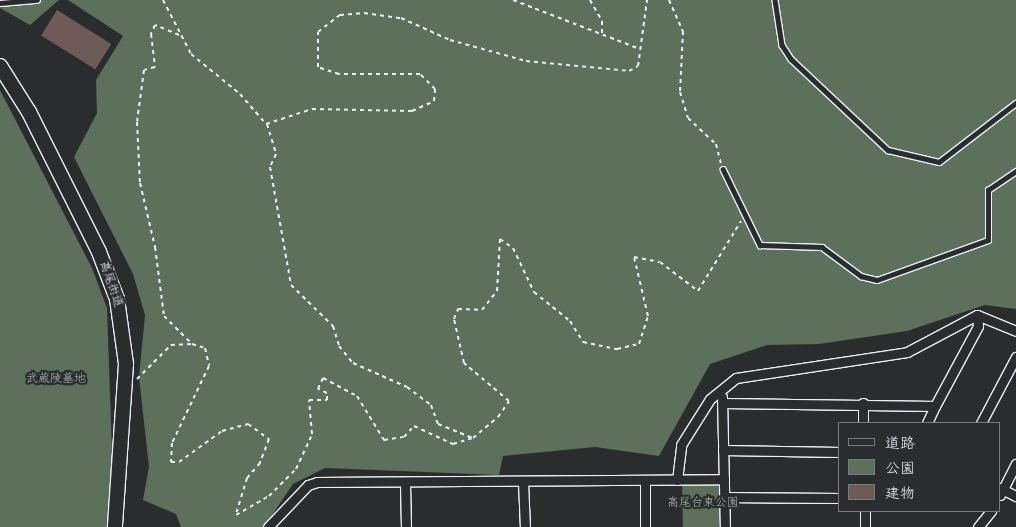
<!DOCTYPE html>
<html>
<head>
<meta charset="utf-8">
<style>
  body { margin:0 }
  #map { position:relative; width:1016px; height:527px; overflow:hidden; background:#2a2d2e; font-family:Pangolin,"Klee One",sans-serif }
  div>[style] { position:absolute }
  .green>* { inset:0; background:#5c705b; transform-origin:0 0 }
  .building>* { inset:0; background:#6e5b58; transform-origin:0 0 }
  .path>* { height:2px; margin-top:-1px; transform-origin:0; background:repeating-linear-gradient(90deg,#e8f1f8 0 4px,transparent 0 8px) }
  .roads { filter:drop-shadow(1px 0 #e8f1f8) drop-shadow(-1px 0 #e8f1f8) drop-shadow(0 1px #e8f1f8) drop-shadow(0 -1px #e8f1f8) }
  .lane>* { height:4.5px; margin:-2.25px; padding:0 2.25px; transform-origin:2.25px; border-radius:2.25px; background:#2a2d2e }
  .street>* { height:9px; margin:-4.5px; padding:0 4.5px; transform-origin:4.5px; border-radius:4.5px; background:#2a2d2e }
  .primary>* { height:14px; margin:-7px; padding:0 7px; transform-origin:7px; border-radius:7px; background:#2a2d2e }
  span { translate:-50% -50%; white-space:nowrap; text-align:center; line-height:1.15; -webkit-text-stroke:4.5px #2a2d2e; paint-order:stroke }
  .street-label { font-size:12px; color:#e8f1f8 }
  .park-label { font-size:12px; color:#a9b7b1 }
  .legend { position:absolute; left:838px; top:422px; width:162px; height:90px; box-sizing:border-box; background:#2a2d2e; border:1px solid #767b7f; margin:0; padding:6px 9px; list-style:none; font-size:15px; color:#e8f1f8 }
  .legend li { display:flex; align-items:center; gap:10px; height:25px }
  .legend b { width:25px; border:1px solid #767b7f }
</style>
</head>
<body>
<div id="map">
  <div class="green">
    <i style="clip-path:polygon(0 0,59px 0,30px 25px,0 8px)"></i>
    <i style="clip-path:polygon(68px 0,1016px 0,1016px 309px,985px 305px,907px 331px,819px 344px,767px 345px,710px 364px,659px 456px,595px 447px,503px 456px,499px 475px,325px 468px,293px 484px,264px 527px,181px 527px,176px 514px,143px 500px,149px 467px,139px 377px,145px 315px,133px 274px,74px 157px,97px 113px,96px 80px,123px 36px)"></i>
    <i style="clip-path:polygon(0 90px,92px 268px,107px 308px,113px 480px,107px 527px,0 527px)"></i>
    <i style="left:724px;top:479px;width:48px;height:42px;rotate:89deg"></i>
  </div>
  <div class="building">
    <i style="left:57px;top:10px;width:64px;height:30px;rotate:32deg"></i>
  </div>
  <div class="path">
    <i style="left:163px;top:0;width:61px;rotate:62.6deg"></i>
    <i style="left:191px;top:54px;width:63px;rotate:39.2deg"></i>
    <i style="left:240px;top:94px;width:40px;rotate:49deg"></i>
    <i style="left:266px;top:124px;width:48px;rotate:-18.1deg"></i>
    <i style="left:312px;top:109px;width:100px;rotate:1.1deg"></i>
    <i style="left:412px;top:111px;width:24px;rotate:-24deg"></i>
    <i style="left:434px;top:101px;width:12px;rotate:-85deg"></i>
    <i style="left:435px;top:89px;width:21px;rotate:-135deg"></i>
    <i style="left:420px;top:74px;width:81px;rotate:180deg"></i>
    <i style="left:339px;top:74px;width:22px;rotate:-162deg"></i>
    <i style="left:318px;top:67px;width:35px;rotate:-90deg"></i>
    <i style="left:318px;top:32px;width:28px;rotate:-38deg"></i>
    <i style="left:340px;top:15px;width:24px;rotate:-5deg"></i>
    <i style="left:364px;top:13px;width:37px;rotate:8deg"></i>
    <i style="left:401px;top:18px;width:54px;rotate:24.2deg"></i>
    <i style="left:450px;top:40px;width:79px;rotate:15.4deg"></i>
    <i style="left:526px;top:61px;width:103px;rotate:5.5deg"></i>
    <i style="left:629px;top:71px;width:10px;rotate:-29deg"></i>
    <i style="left:638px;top:66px;width:67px;rotate:-82.2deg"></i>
    <i style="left:513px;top:0;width:136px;rotate:21.1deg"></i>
    <i style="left:590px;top:0;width:24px;rotate:60deg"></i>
    <i style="left:602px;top:21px;width:13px;rotate:90deg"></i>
    <i style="left:669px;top:0;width:34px;rotate:66deg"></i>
    <i style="left:683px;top:31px;width:61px;rotate:92.8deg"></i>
    <i style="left:680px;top:92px;width:27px;rotate:73deg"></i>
    <i style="left:688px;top:118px;width:38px;rotate:43deg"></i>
    <i style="left:716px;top:144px;width:21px;rotate:76deg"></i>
    <i style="left:179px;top:35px;width:26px;rotate:-157deg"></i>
    <i style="left:155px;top:25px;width:10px;rotate:114deg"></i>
    <i style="left:151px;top:34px;width:33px;rotate:83deg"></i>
    <i style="left:155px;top:67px;width:11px;rotate:165deg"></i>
    <i style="left:144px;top:70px;width:52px;rotate:97.7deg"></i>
    <i style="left:137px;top:122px;width:61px;rotate:87.2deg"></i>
    <i style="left:140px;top:183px;width:66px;rotate:76.8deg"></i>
    <i style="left:155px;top:247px;width:70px;rotate:82.6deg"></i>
    <i style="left:164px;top:316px;width:40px;rotate:45deg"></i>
    <i style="left:192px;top:344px;width:14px;rotate:17deg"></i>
    <i style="left:205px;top:348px;width:18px;rotate:77deg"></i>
    <i style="left:209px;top:366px;width:85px;rotate:115.7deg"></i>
    <i style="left:172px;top:443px;width:19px;rotate:93deg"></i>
    <i style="left:171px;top:462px;width:8px"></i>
    <i style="left:179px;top:462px;width:53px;rotate:-35.8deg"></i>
    <i style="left:222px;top:431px;width:27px;rotate:-15deg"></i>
    <i style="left:248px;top:424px;width:26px;rotate:36deg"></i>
    <i style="left:269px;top:439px;width:26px;rotate:111deg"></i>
    <i style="left:260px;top:463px;width:20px;rotate:131deg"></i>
    <i style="left:247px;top:478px;width:39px;rotate:107deg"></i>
    <i style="left:236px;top:515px;width:38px;rotate:-30deg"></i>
    <i style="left:269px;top:496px;width:38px;rotate:-45deg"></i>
    <i style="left:296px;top:469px;width:38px;rotate:-65deg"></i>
    <i style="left:312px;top:434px;width:34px;rotate:-95deg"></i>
    <i style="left:309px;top:400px;width:18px"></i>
    <i style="left:327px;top:400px;width:7px;rotate:-90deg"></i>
    <i style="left:327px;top:393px;width:10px;rotate:-156deg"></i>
    <i style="left:318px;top:389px;width:12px;rotate:-66deg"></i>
    <i style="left:323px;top:378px;width:38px;rotate:28deg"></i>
    <i style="left:357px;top:396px;width:52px;rotate:58.5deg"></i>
    <i style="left:384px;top:440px;width:20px;rotate:-9deg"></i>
    <i style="left:404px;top:437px;width:15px;rotate:-48deg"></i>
    <i style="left:414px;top:426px;width:43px;rotate:24.8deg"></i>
    <i style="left:453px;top:444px;width:21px;rotate:-17deg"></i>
    <i style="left:473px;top:438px;width:33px;rotate:-40deg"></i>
    <i style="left:498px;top:417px;width:19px;rotate:-55deg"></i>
    <i style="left:509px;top:401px;width:59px;rotate:-139.8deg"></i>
    <i style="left:464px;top:363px;width:45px;rotate:-102.8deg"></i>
    <i style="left:454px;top:319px;width:11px;rotate:-68deg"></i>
    <i style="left:458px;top:309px;width:24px;rotate:2deg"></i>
    <i style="left:482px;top:310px;width:24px;rotate:-52deg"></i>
    <i style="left:497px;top:291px;width:52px;rotate:-86.7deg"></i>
    <i style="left:500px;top:239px;width:16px;rotate:35deg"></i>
    <i style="left:513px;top:248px;width:49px;rotate:64.5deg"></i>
    <i style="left:534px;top:292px;width:46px;rotate:38.9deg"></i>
    <i style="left:570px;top:321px;width:25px;rotate:58deg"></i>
    <i style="left:583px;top:342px;width:35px;rotate:12deg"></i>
    <i style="left:617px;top:349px;width:23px;rotate:-13deg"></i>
    <i style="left:639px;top:344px;width:29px;rotate:-72deg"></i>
    <i style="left:648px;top:316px;width:61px;rotate:-103.3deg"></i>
    <i style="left:634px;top:257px;width:26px;rotate:11deg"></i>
    <i style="left:660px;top:262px;width:48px;rotate:37.3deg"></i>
    <i style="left:698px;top:291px;width:82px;rotate:-58.4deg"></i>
    <i style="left:267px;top:124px;width:31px;rotate:73deg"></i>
    <i style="left:276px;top:154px;width:14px;rotate:115deg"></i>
    <i style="left:270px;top:167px;width:120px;rotate:79.9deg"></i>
    <i style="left:291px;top:285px;width:59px;rotate:44.3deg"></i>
    <i style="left:333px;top:326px;width:21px;rotate:73deg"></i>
    <i style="left:339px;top:346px;width:22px;rotate:51deg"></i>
    <i style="left:353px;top:363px;width:59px;rotate:24deg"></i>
    <i style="left:407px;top:387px;width:30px;rotate:37deg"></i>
    <i style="left:431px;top:405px;width:20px;rotate:70deg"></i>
    <i style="left:438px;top:424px;width:38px;rotate:22deg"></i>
    <i style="left:137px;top:379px;width:48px;rotate:-45deg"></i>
    <i style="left:171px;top:345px;width:21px;rotate:-3deg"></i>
  </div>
  <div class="roads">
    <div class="lane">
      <i style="left:775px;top:0;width:46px;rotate:81.2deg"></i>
      <i style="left:782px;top:45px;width:17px;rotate:57deg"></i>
      <i style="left:791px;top:59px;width:133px;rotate:43.2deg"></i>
      <i style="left:888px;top:150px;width:52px;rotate:13.2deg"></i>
      <i style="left:939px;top:162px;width:97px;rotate:-37.5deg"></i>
      <i style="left:0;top:3px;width:37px;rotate:-5deg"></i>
      <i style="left:723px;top:169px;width:85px;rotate:64deg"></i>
      <i style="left:760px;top:245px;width:62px;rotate:1.8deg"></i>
      <i style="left:822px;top:247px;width:49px;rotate:36.6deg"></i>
      <i style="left:861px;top:276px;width:16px;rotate:14deg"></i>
      <i style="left:877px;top:280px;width:118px;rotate:-19.8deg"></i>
      <i style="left:988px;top:240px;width:50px;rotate:-90deg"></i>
      <i style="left:988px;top:190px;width:34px;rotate:-34deg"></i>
    </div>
    <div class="street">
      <i style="left:722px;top:397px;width:130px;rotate:88.7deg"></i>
      <i style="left:723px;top:403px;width:212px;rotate:0.8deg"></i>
      <i style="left:935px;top:406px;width:91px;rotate:-61.7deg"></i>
      <i style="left:978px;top:326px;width:11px;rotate:-95deg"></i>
      <i style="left:863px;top:403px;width:20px;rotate:90deg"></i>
      <i style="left:927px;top:423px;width:19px;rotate:-65deg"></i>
      <i style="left:981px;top:423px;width:75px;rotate:-62.1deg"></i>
      <i style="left:723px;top:450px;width:117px;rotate:1deg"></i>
      <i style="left:677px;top:480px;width:35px;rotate:-83deg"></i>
      <i style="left:681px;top:445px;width:54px;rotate:-57.8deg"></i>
      <i style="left:710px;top:399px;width:33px;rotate:-39deg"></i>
      <i style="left:736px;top:378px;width:173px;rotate:-8.6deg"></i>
      <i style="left:907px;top:352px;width:79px;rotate:-27.9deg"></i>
      <i style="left:977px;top:315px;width:42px;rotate:22.3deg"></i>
      <i style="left:523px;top:482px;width:45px;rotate:87.5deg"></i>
      <i style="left:645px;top:482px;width:45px;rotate:90deg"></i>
      <i style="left:405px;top:483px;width:44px;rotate:88.7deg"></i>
      <i style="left:1000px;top:488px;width:18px;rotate:27deg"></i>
      <i style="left:1000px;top:495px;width:35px;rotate:-63deg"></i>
      <i style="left:724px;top:497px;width:116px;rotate:0.5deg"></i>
      <i style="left:865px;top:511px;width:16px;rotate:90deg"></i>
      <i style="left:268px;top:527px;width:58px;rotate:-46.4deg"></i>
      <i style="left:308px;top:485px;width:9px;rotate:-18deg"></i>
      <i style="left:317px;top:482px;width:407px;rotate:-0.4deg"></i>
      <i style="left:978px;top:527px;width:21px;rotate:-51deg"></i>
    </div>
    <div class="primary">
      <i style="left:0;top:66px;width:54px;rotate:57.8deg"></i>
      <i style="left:29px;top:112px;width:157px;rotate:63.4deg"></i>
      <i style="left:99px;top:252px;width:50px;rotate:69deg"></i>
      <i style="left:117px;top:299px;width:66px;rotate:82.1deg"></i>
      <i style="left:126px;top:364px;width:163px;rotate:93.9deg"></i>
    </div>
  </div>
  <div class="street-label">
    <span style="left:111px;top:284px;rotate:71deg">高尾街道</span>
  </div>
  <div class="park-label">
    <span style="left:56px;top:379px">武蔵陵墓地</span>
    <span style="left:703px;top:503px">高尾台東公園</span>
  </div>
  <ul class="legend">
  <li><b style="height:6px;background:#2a2d2e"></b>道路</li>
  <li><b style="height:14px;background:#5c705b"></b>公園</li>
  <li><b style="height:14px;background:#6e5b58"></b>建物</li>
  </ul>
</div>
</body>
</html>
